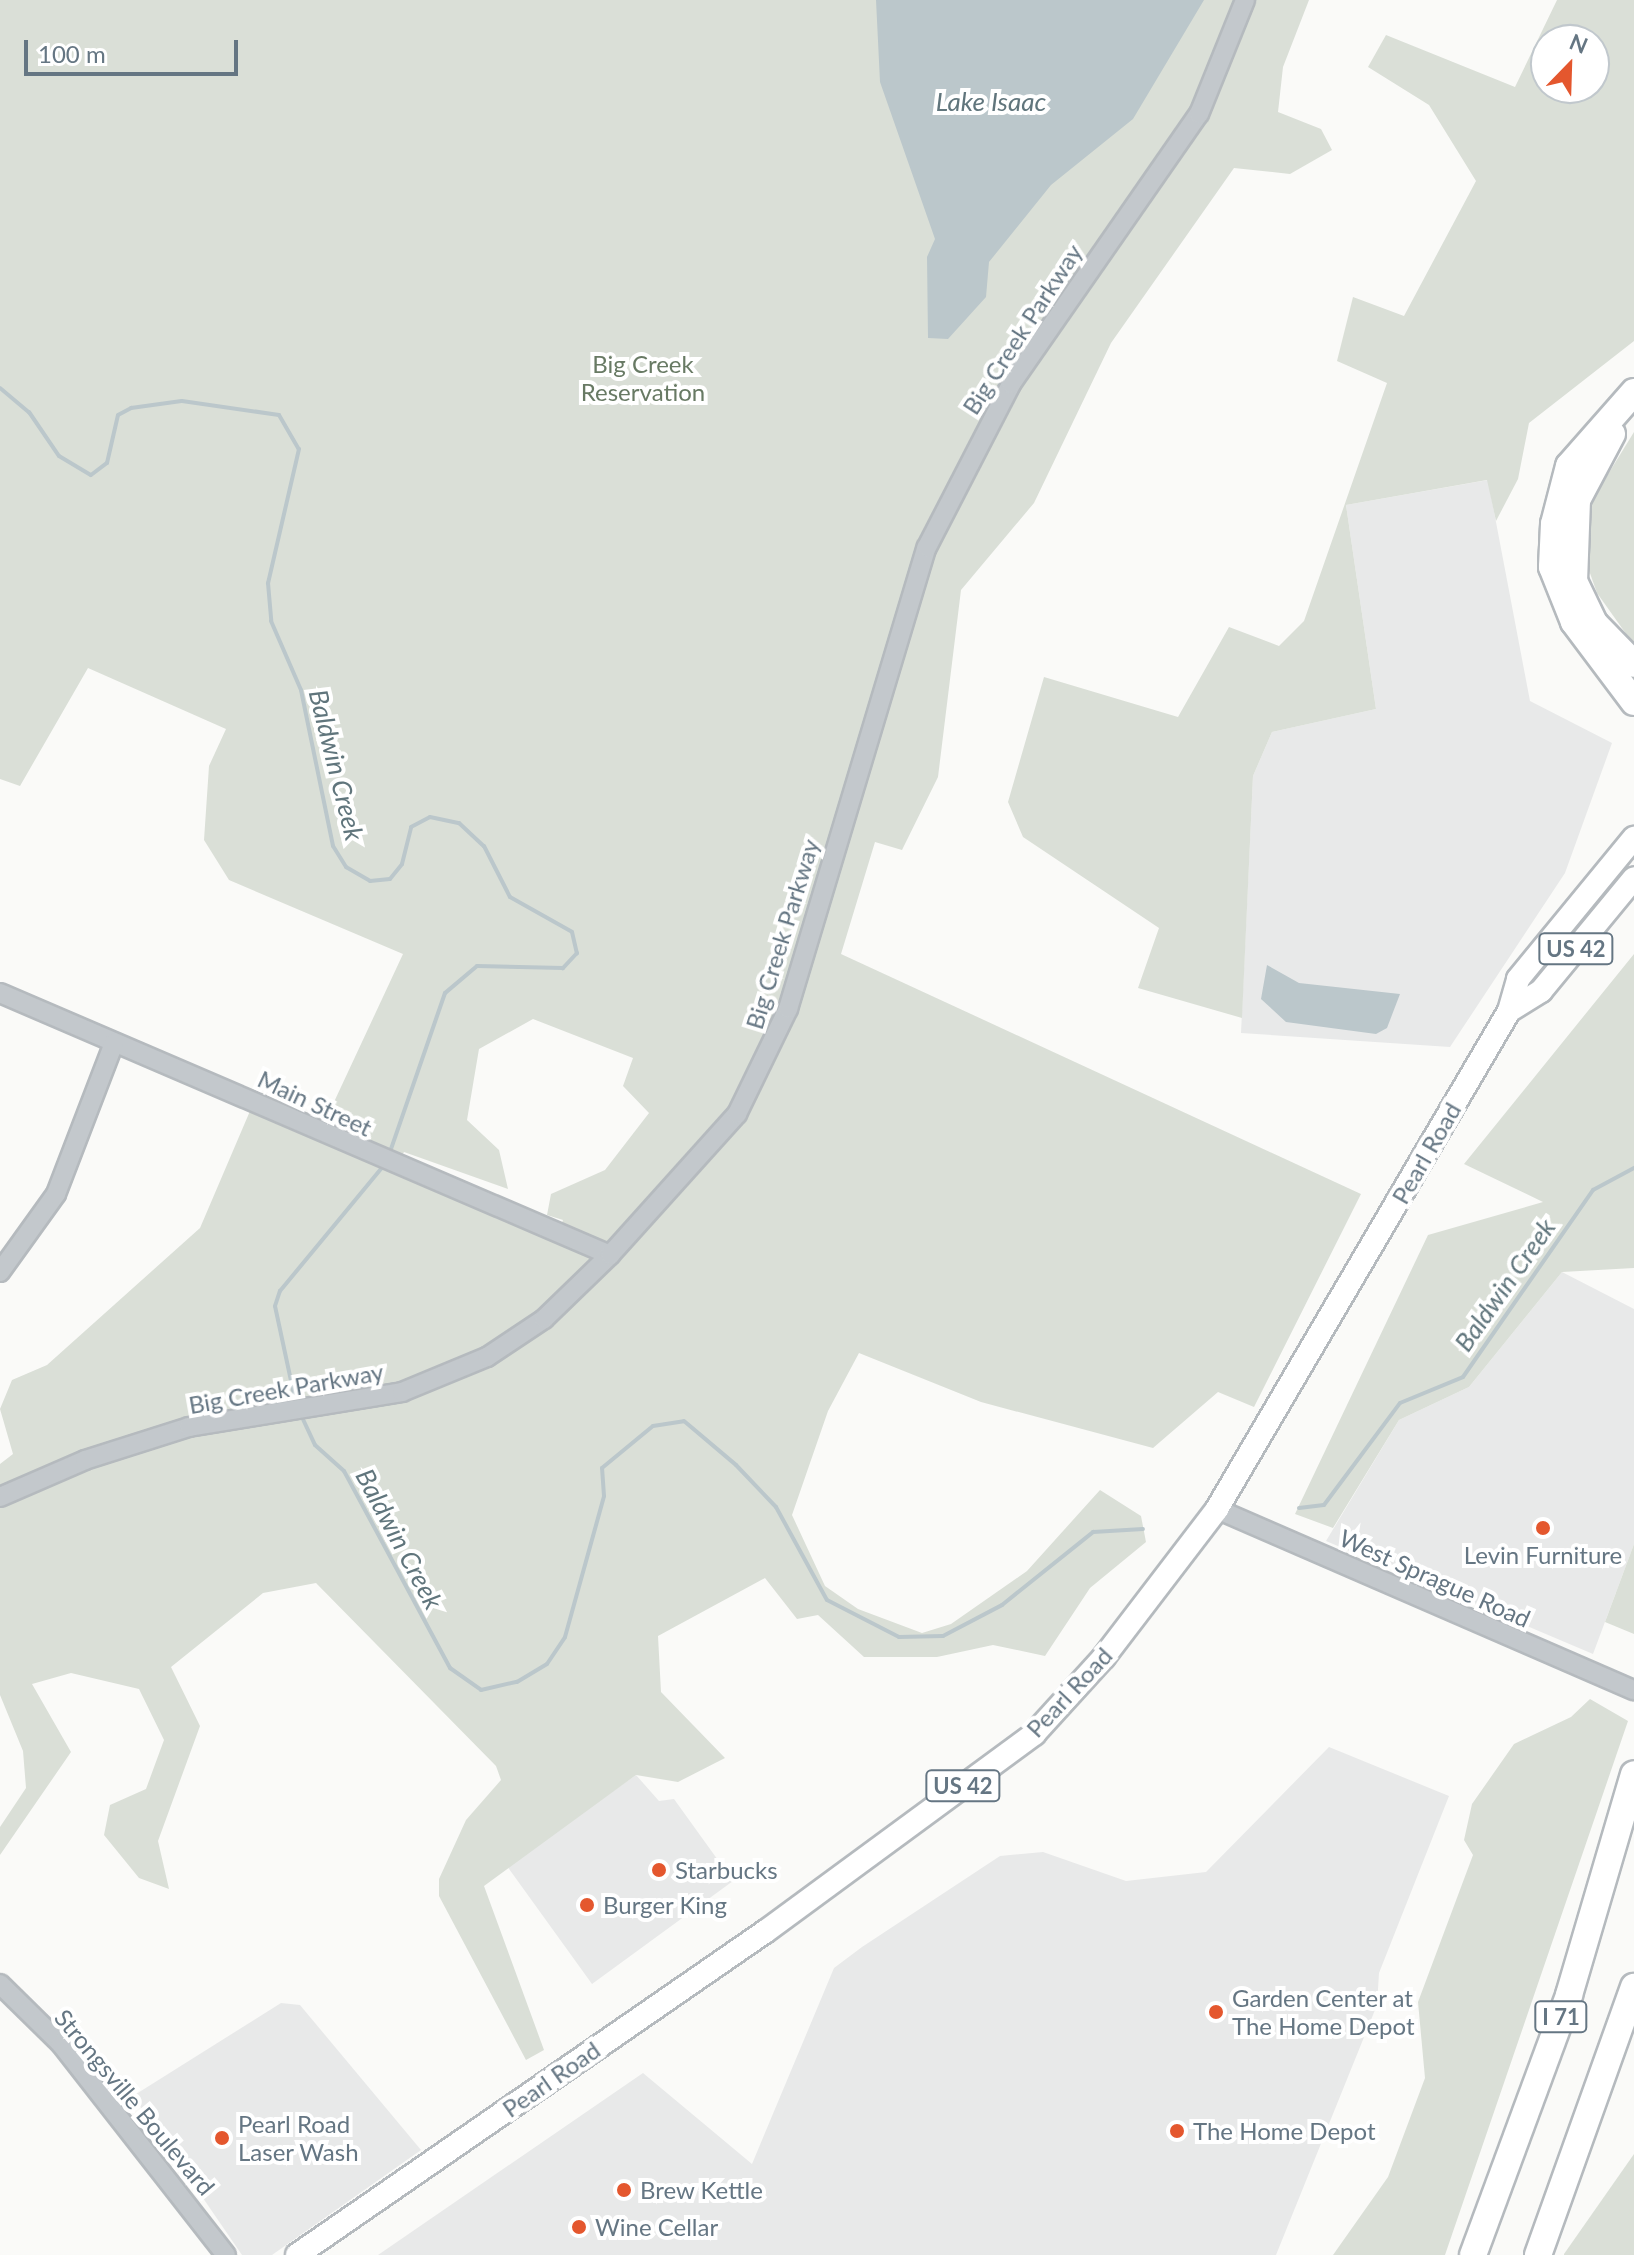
<!DOCTYPE html>
<html>
<head>
<meta charset="utf-8">
<style>
  body { margin:0 }
  #map { position:relative; width:1634px; height:2255px; overflow:hidden; background:#fafaf8; font-family:Lato,sans-serif }
  div>[style] { position:absolute }
  .built>* { inset:0; background:#e8e9e9 }
  .green>* { inset:0; background:#dadfd7 }
  .water>* { inset:0; background:#bbc7cb }
  .stream>* { height:4px; margin:-2px; padding:0 2px; transform-origin:2px; border-radius:2px; background:#bbc7cb }
  .roads { filter:drop-shadow(2px 0 #b5babe) drop-shadow(-2px 0 #b5babe) drop-shadow(0 2px #b5babe) drop-shadow(0 -2px #b5babe) }
  .minor>* { height:18px; margin:-9px; padding:0 9px; transform-origin:9px; border-radius:9px; background:#c3c8cc }
  .major>* { height:22px; margin:-11px; padding:0 11px; transform-origin:11px; border-radius:11px; background:#fff }
  .highway>* { height:26px; margin:-13px; padding:0 13px; transform-origin:13px; border-radius:13px; background:#fff }
  .dots>* { width:22px; height:22px; translate:-50% -50%; box-sizing:border-box; border:4px solid #fff; border-radius:50% }
  span { translate:-50% -50%; white-space:nowrap; text-align:center; line-height:1.15; -webkit-text-stroke:8px #fff; paint-order:stroke }
  .shield-label span { padding:2px 6px; background:#fff; border:2px solid; border-radius:6px; -webkit-text-stroke-width:0 }
  .shield-label { font-size:22px; color:#657683; font-weight:700 }
  .street-label { font-size:24px; color:#657683 }
  .park-label { font-size:24px; color:#687a64 }
  .poi-label { font-size:24px; color:#657683 }
  .left { translate:0 -50%; text-align:left }
  .water-label { font-size:26px; color:#60757c; font-style:italic }
  .north { position:absolute; left:1530px; top:24px; width:80px; height:80px; box-sizing:border-box; background:#fff; border:2px solid #c1c8cd; border-radius:50%; rotate:23deg; font-size:22px; font-weight:700; line-height:32px; text-align:center; color:#657683 }
  .north::after { content:''; display:block; margin:auto; width:28px; height:36px; background:#e4572e; clip-path:polygon(50% 0,100% 100%,50% 72%,0 100%) }
  .scale { position:absolute; left:24px; top:40px; width:214px; height:36px; box-sizing:border-box; border:4px solid #657683; border-top:0; padding-left:10px; font-size:24px; line-height:28px; white-space:nowrap; color:#657683; -webkit-text-stroke:6px #fff; paint-order:stroke }
</style>
</head>
<body>
<div id="map">
  <div class="built">
    <i style="clip-path:polygon(1488px 480px,1530px 701px,1612px 743px,1565px 873px,1450px 1047px,1241px 1033px,1253px 776px,1272px 732px,1376px 709px,1346px 505px)"></i>
    <i style="clip-path:polygon(1562px 1272px,1634px 1309px,1634px 1544px,1593px 1654px,1326px 1541px,1399px 1420px,1469px 1387px)"></i>
    <i style="clip-path:polygon(1329px 1747px,1449px 1796px,1379px 1973px,1377px 2005px,1276px 2255px,378px 2255px,643px 2073px,752px 2164px,834px 1968px,862px 1947px,1000px 1856px,1043px 1852px,1126px 1881px,1206px 1872px)"></i>
    <i style="clip-path:polygon(636px 1775px,659px 1801px,674px 1799px,733px 1881px,592px 1984px,507px 1866px)"></i>
    <i style="clip-path:polygon(281px 2003px,300px 2005px,421px 2150px,272px 2255px,242px 2255px,133px 2096px)"></i>
  </div>
  <div class="green">
    <i style="clip-path:polygon(evenodd,0 0,1309px 0,1283px 67px,1278px 112px,1321px 129px,1332px 150px,1290px 174px,1234px 168px,1111px 343px,1034px 503px,961px 590px,938px 777px,902px 850px,875px 842px,841px 954px,1361px 1194px,1254px 1407px,1218px 1392px,1153px 1448px,981px 1402px,859px 1353px,828px 1411px,792px 1515px,825px 1586px,858px 1609px,922px 1633px,951px 1624px,1027px 1571px,1100px 1490px,1141px 1516px,1146px 1542px,1090px 1588px,1045px 1656px,993px 1645px,937px 1657px,864px 1657px,818px 1615px,797px 1619px,765px 1578px,658px 1636px,661px 1692px,725px 1758px,678px 1782px,636px 1775px,484px 1886px,544px 2050px,526px 2060px,439px 1896px,439px 1879px,466px 1820px,501px 1780px,496px 1766px,316px 1583px,263px 1593px,171px 1667px,200px 1726px,158px 1841px,169px 1889px,139px 1878px,104px 1835px,110px 1805px,146px 1789px,164px 1740px,139px 1689px,71px 1673px,32px 1684px,71px 1752px,0 1855px,0 1827px,26px 1788px,23px 1751px,0 1695px,0 1464px,13px 1454px,0 1409px,12px 1380px,47px 1365px,200px 1228px,253px 1104px,320px 1132px,403px 954px,229px 880px,204px 840px,209px 766px,226px 729px,88px 668px,20px 786px,0 779px,0 0,533px 1019px,633px 1058px,623px 1086px,649px 1113px,605px 1170px,551px 1194px,547px 1215px,563px 1220px,558px 1233px,397px 1164px,404px 1152px,508px 1189px,499px 1150px,467px 1120px,479px 1049px,533px 1019px)"></i>
    <i style="clip-path:polygon(evenodd,1557px 0,1634px 0,1634px 341px,1529px 423px,1518px 479px,1496px 521px,1487px 480px,1346px 505px,1376px 709px,1272px 732px,1253px 776px,1242px 1018px,1138px 988px,1159px 928px,1023px 837px,1008px 802px,1044px 677px,1178px 717px,1229px 627px,1279px 646px,1304px 621px,1387px 383px,1337px 361px,1353px 297px,1404px 316px,1476px 181px,1429px 105px,1368px 67px,1386px 35px,1515px 87px,1557px 0,1546px 40px,1594px 40px,1594px 88px,1546px 88px,1546px 40px)"></i>
    <i style="clip-path:polygon(1634px 432px,1634px 645px,1597px 593px,1586px 562px,1586px 510px)"></i>
    <i style="clip-path:polygon(1634px 954px,1634px 1268px,1562px 1272px,1469px 1387px,1399px 1420px,1333px 1528px,1295px 1514px,1428px 1235px,1543px 1202px,1464px 1164px)"></i>
    <i style="clip-path:polygon(1634px 1544px,1634px 1634px,1605px 1622px)"></i>
    <i style="clip-path:polygon(1590px 1699px,1628px 1721px,1445px 2255px,1333px 2255px,1388px 2177px,1425px 2078px,1418px 2002px,1473px 1855px,1464px 1840px,1472px 1804px,1514px 1744px,1571px 1717px)"></i>
    <i style="clip-path:polygon(1634px 2154px,1634px 2255px,1564px 2255px,1564px 2254px)"></i>
  </div>
  <div class="water">
    <i style="clip-path:polygon(876px 0,1204px 0,1133px 119px,1051px 185px,989px 262px,986px 297px,948px 339px,928px 338px,927px 257px,935px 239px,880px 82px)"></i>
    <i style="clip-path:polygon(1267px 965px,1299px 983px,1400px 994px,1387px 1028px,1376px 1034px,1286px 1022px,1261px 999px)"></i>
  </div>
  <div class="stream">
    <i style="left:0;top:388px;width:38px;rotate:40deg"></i>
    <i style="left:29px;top:412px;width:53px;rotate:55.7deg"></i>
    <i style="left:59px;top:456px;width:37px;rotate:31deg"></i>
    <i style="left:91px;top:475px;width:20px;rotate:-37deg"></i>
    <i style="left:107px;top:463px;width:49px;rotate:-77.1deg"></i>
    <i style="left:118px;top:415px;width:15px;rotate:-28deg"></i>
    <i style="left:131px;top:408px;width:51px;rotate:-7.8deg"></i>
    <i style="left:182px;top:401px;width:98px;rotate:8.2deg"></i>
    <i style="left:279px;top:415px;width:39px;rotate:60deg"></i>
    <i style="left:299px;top:449px;width:138px;rotate:103deg"></i>
    <i style="left:268px;top:583px;width:38px;rotate:85deg"></i>
    <i style="left:271px;top:621px;width:75px;rotate:66.5deg"></i>
    <i style="left:301px;top:690px;width:159px;rotate:78.4deg"></i>
    <i style="left:333px;top:846px;width:25px;rotate:58deg"></i>
    <i style="left:346px;top:867px;width:28px;rotate:30deg"></i>
    <i style="left:370px;top:881px;width:20px;rotate:-6deg"></i>
    <i style="left:390px;top:879px;width:19px;rotate:-51deg"></i>
    <i style="left:402px;top:864px;width:38px;rotate:-76deg"></i>
    <i style="left:411px;top:827px;width:21px;rotate:-28deg"></i>
    <i style="left:430px;top:817px;width:30px;rotate:12deg"></i>
    <i style="left:459px;top:823px;width:34px;rotate:43deg"></i>
    <i style="left:484px;top:846px;width:57px;rotate:63deg"></i>
    <i style="left:510px;top:897px;width:71px;rotate:29.4deg"></i>
    <i style="left:572px;top:932px;width:22px;rotate:77deg"></i>
    <i style="left:577px;top:953px;width:21px;rotate:133deg"></i>
    <i style="left:563px;top:968px;width:86px;rotate:-178.7deg"></i>
    <i style="left:477px;top:966px;width:42px;rotate:139.8deg"></i>
    <i style="left:445px;top:993px;width:171px;rotate:109.1deg"></i>
    <i style="left:296px;top:1404px;width:100px;rotate:-102.1deg"></i>
    <i style="left:275px;top:1306px;width:16px;rotate:-72deg"></i>
    <i style="left:280px;top:1291px;width:166px;rotate:-50.4deg"></i>
    <i style="left:301px;top:1415px;width:33px;rotate:65deg"></i>
    <i style="left:315px;top:1445px;width:39px;rotate:42deg"></i>
    <i style="left:344px;top:1471px;width:224px;rotate:61.7deg"></i>
    <i style="left:450px;top:1668px;width:38px;rotate:35deg"></i>
    <i style="left:481px;top:1690px;width:37px;rotate:-13deg"></i>
    <i style="left:517px;top:1682px;width:35px;rotate:-31deg"></i>
    <i style="left:547px;top:1664px;width:32px;rotate:-56deg"></i>
    <i style="left:565px;top:1637px;width:146px;rotate:-74.5deg"></i>
    <i style="left:604px;top:1496px;width:28px;rotate:-94deg"></i>
    <i style="left:602px;top:1468px;width:66px;rotate:-39.5deg"></i>
    <i style="left:653px;top:1426px;width:31px;rotate:-9deg"></i>
    <i style="left:684px;top:1421px;width:68px;rotate:40.2deg"></i>
    <i style="left:736px;top:1465px;width:58px;rotate:46.4deg"></i>
    <i style="left:776px;top:1507px;width:106px;rotate:61.3deg"></i>
    <i style="left:827px;top:1600px;width:81px;rotate:27.2deg"></i>
    <i style="left:899px;top:1637px;width:44px;rotate:-1.3deg"></i>
    <i style="left:943px;top:1636px;width:67px;rotate:-27.7deg"></i>
    <i style="left:1002px;top:1605px;width:117px;rotate:-38.7deg"></i>
    <i style="left:1093px;top:1532px;width:50px;rotate:-3.4deg"></i>
    <i style="left:1299px;top:1508px;width:25px;rotate:-7deg"></i>
    <i style="left:1324px;top:1505px;width:127px;rotate:-53.3deg"></i>
    <i style="left:1400px;top:1403px;width:68px;rotate:-22.4deg"></i>
    <i style="left:1463px;top:1377px;width:228px;rotate:-55.2deg"></i>
    <i style="left:1593px;top:1190px;width:47px;rotate:-28.2deg"></i>
  </div>
  <div class="roads">
    <div class="minor">
      <i style="left:0;top:993px;width:664px;rotate:23.24deg"></i>
      <i style="left:0;top:1272px;width:96px;rotate:-54.3deg"></i>
      <i style="left:56px;top:1194px;width:162px;rotate:-69deg"></i>
      <i style="left:0;top:1497px;width:93px;rotate:-23.5deg"></i>
      <i style="left:85px;top:1460px;width:109px;rotate:-17.6deg"></i>
      <i style="left:189px;top:1427px;width:216px;rotate:-9.3deg"></i>
      <i style="left:402px;top:1392px;width:92px;rotate:-22.4deg"></i>
      <i style="left:487px;top:1357px;width:69px;rotate:-33.7deg"></i>
      <i style="left:544px;top:1319px;width:92px;rotate:-44.1deg"></i>
      <i style="left:610px;top:1255px;width:190px;rotate:-48deg"></i>
      <i style="left:737px;top:1114px;width:117px;rotate:-64.1deg"></i>
      <i style="left:788px;top:1009px;width:482px;rotate:-73.3deg"></i>
      <i style="left:927px;top:547px;width:183px;rotate:-62.7deg"></i>
      <i style="left:1011px;top:384px;width:329px;rotate:-55.2deg"></i>
      <i style="left:1199px;top:114px;width:123px;rotate:-68deg"></i>
      <i style="left:1217px;top:1509px;width:455px;rotate:23.5deg"></i>
      <i style="left:0;top:1984px;width:86px;rotate:44.5deg"></i>
      <i style="left:61px;top:2044px;width:268px;rotate:52deg"></i>
    </div>
    <div class="major">
      <i style="left:1509px;top:1011px;width:38px;rotate:-32deg"></i>
      <i style="left:1541px;top:991px;width:146px;rotate:-50.5deg"></i>
      <i style="left:297px;top:2255px;width:570px;rotate:-34.64deg"></i>
      <i style="left:766px;top:1931px;width:333px;rotate:-36.3deg"></i>
      <i style="left:1034px;top:1734px;width:104px;rotate:-47.7deg"></i>
      <i style="left:1104px;top:1657px;width:186px;rotate:-52.6deg"></i>
      <i style="left:1217px;top:1509px;width:577px;rotate:-59.61deg"></i>
      <i style="left:1509px;top:1011px;width:33px;rotate:-74deg"></i>
      <i style="left:1518px;top:979px;width:183px;rotate:-50.6deg"></i>
    </div>
    <div class="highway">
      <i style="left:1634px;top:392px;width:98px;rotate:131.3deg"></i>
      <i style="left:1569px;top:466px;width:60px;rotate:104.5deg"></i>
      <i style="left:1554px;top:524px;width:43px;rotate:92.7deg"></i>
      <i style="left:1552px;top:567px;width:59px;rotate:68.2deg"></i>
      <i style="left:1574px;top:622px;width:100px;rotate:53.1deg"></i>
      <i style="left:1612px;top:434px;width:75px;rotate:117.9deg"></i>
      <i style="left:1577px;top:500px;width:81px;rotate:92.1deg"></i>
      <i style="left:1574px;top:581px;width:47px;rotate:64.5deg"></i>
      <i style="left:1594px;top:623px;width:57px;rotate:45.7deg"></i>
      <i style="left:1473px;top:2255px;width:277px;rotate:-69.7deg"></i>
      <i style="left:1569px;top:1995px;width:230px;rotate:-73.6deg"></i>
      <i style="left:1538px;top:2255px;width:285px;rotate:-70.3deg"></i>
    </div>
  </div>
  <div class="dots">
    <i style="left:1543px;top:1528px;background:#e4572e"></i>
    <i style="left:659px;top:1870px;background:#e4572e"></i>
    <i style="left:587px;top:1905px;background:#e4572e"></i>
    <i style="left:1216px;top:2012px;background:#e4572e"></i>
    <i style="left:1177px;top:2131px;background:#e4572e"></i>
    <i style="left:222px;top:2138px;background:#e4572e"></i>
    <i style="left:624px;top:2190px;background:#e4572e"></i>
    <i style="left:579px;top:2227px;background:#e4572e"></i>
  </div>
  <div class="shield-label">
    <span style="left:1576px;top:949px">US 42</span>
    <span style="left:963px;top:1786px">US 42</span>
    <span style="left:1561px;top:2017px">I 71</span>
  </div>
  <div class="street-label">
    <span style="left:1022px;top:329px;rotate:-57deg">Big Creek Parkway</span>
    <span style="left:782px;top:934px;rotate:-73deg">Big Creek Parkway</span>
    <span style="left:315px;top:1103px;rotate:25deg">Main Street</span>
    <span style="left:1426px;top:1153px;rotate:-60deg">Pearl Road</span>
    <span style="left:286px;top:1388px;rotate:-10deg">Big Creek Parkway</span>
    <span style="left:1435px;top:1578px;rotate:24deg">West Sprague Road</span>
    <span style="left:1069px;top:1692px;rotate:-47deg">Pearl Road</span>
    <span style="left:551px;top:2079px;rotate:-35deg">Pearl Road</span>
    <span style="left:135px;top:2102px;rotate:50deg">Strongsville Boulevard</span>
  </div>
  <div class="park-label">
    <span style="left:643px;top:378px">Big Creek<br>Reservation</span>
  </div>
  <div class="poi-label">
    <span style="left:1543px;top:1555px">Levin Furniture</span>
    <span class="left" style="left:675px;top:1870px">Starbucks</span>
    <span class="left" style="left:603px;top:1905px">Burger King</span>
    <span class="left" style="left:1232px;top:2012px">Garden Center at<br>The Home Depot</span>
    <span class="left" style="left:238px;top:2138px">Pearl Road<br>Laser Wash</span>
    <span class="left" style="left:1193px;top:2131px">The Home Depot</span>
    <span class="left" style="left:640px;top:2190px">Brew Kettle</span>
    <span class="left" style="left:595px;top:2227px">Wine Cellar</span>
  </div>
  <div class="water-label">
    <span style="left:991px;top:102px">Lake Isaac</span>
    <span style="left:336px;top:765px;rotate:76deg">Baldwin Creek</span>
    <span style="left:1505px;top:1285px;rotate:-55deg">Baldwin Creek</span>
    <span style="left:399px;top:1539px;rotate:62deg">Baldwin Creek</span>
  </div>
  <div class="north">N</div>
  <div class="scale">100 m</div>
</div>
</body>
</html>
